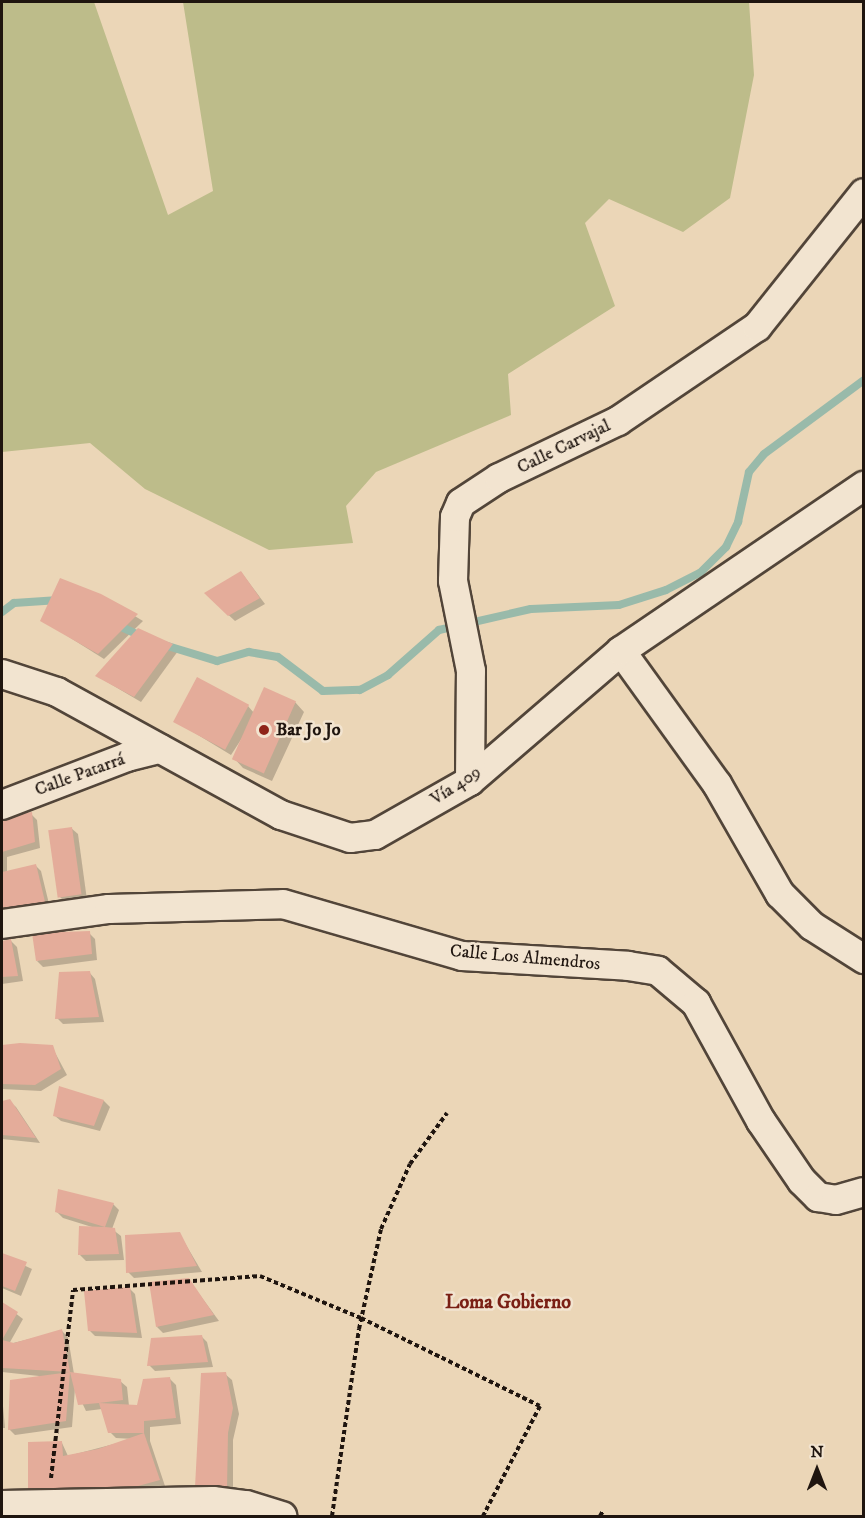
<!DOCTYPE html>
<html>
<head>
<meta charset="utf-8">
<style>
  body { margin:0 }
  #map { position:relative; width:865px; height:1518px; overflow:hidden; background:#ebd6b7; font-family:"IM FELL DW Pica",serif }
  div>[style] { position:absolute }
  .green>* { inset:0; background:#bdbc8a }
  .shadow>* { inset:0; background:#0003 }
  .stream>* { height:8px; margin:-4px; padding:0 4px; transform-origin:4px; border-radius:4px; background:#99baaa }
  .building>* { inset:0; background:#e4ac9a; transform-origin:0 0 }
  .path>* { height:4px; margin-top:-2px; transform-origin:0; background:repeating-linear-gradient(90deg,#1f150f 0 4.5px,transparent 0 7.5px) }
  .roads { filter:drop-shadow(2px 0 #524539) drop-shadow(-2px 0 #524539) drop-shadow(0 2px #524539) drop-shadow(0 -2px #524539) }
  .minor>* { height:28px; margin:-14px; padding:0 14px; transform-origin:14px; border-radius:14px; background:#f2e4d0 }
  .dots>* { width:16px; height:16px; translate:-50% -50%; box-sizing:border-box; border:3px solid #f2e4d0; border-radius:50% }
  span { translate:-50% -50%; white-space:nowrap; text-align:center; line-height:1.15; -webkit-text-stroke:5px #f2e4d0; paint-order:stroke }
  .street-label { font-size:18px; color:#1f150f }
  .poi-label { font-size:18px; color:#1f150f; font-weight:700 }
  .left { translate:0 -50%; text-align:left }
  .neighbourhood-label { font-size:20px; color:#7a1f14; font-weight:700 }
  .frame { position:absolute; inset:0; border:3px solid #1f150f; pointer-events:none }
  .north { position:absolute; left:787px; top:1440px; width:60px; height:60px; -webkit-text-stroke:4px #f2e4d0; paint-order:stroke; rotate:0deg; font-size:16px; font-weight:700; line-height:24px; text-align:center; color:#1f150f }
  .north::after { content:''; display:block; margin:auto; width:21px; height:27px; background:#1f150f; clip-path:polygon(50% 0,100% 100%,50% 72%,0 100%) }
</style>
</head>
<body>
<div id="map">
  <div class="green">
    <i style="clip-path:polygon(2px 2px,94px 2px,168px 215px,213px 191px,183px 2px,749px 2px,754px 75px,730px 198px,683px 232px,609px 199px,585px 223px,615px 306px,508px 374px,511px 415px,376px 472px,346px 506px,353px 543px,269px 550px,145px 489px,90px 443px,2px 452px)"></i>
  </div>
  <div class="shadow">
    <i style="clip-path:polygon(241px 572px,265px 604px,235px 621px,206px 594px)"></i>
    <i style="clip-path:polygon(100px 595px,143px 621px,104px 659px,42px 620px)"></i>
    <i style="clip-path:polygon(172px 645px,178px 651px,141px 702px,97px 676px)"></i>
    <i style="clip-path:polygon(295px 702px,304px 712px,272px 781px,243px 768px,234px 758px,244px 735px,231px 755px,175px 721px,248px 706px,254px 713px)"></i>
    <i style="clip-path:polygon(31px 814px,37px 820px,40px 848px,7px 857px,7px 872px,35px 865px,41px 871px,51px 912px,2px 923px,2px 817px)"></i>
    <i style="clip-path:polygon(71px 828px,78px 834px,87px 900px,66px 903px,60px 897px)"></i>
    <i style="clip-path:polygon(89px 933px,95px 939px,97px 960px,43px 967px,37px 961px)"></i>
    <i style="clip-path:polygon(11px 941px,17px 947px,23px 981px,2px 984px,2px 942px)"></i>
    <i style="clip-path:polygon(89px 972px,95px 979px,104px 1022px,63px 1024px,57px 1018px)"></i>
    <i style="clip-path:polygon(52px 1047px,67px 1075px,41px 1091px,2px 1089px,2px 1048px)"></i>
    <i style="clip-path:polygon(60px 1088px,104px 1101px,110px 1107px,100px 1131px,61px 1121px,54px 1115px)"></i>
    <i style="clip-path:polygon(9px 1101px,16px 1107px,40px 1143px,2px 1139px,2px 1103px)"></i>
    <i style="clip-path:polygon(113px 1204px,119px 1210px,112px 1229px,121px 1236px,124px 1260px,86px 1261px,80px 1255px,92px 1227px,63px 1218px,57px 1212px)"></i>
    <i style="clip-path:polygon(179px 1233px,202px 1272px,134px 1278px,128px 1272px)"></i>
    <i style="clip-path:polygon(2px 1255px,32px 1269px,21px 1296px,2px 1288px)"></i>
    <i style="clip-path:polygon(189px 1280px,219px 1321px,163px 1333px,157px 1327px)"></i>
    <i style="clip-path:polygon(129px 1288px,135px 1294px,142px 1338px,95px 1336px,89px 1330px)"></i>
    <i style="clip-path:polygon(2px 1303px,23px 1319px,9px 1344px,62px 1331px,68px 1337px,74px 1374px,120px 1381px,127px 1387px,129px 1406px,138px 1407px,170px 1379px,176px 1385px,181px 1424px,150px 1427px,150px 1441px,165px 1486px,116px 1500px,35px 1497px,62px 1443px,68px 1456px,133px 1439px,116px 1438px,110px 1432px,102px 1409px,86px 1411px,75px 1388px,72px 1427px,15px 1435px,9px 1429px,39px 1376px,2px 1372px)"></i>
    <i style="clip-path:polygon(201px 1336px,207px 1342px,213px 1367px,155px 1371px,149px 1365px)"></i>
    <i style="clip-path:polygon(225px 1374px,232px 1380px,239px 1414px,233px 1440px,233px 1494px,203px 1492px)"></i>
    <i style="clip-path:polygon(2px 1395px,5px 1428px,2px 1428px)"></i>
  </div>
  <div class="stream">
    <i style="left:2px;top:612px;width:15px;rotate:-37deg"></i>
    <i style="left:14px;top:603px;width:45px;rotate:-3.8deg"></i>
    <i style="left:117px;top:625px;width:26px;rotate:25deg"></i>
    <i style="left:161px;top:644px;width:59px;rotate:16.9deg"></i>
    <i style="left:217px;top:661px;width:33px;rotate:-16deg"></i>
    <i style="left:249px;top:652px;width:29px;rotate:10deg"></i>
    <i style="left:278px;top:657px;width:56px;rotate:37.1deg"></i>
    <i style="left:323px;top:691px;width:37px;rotate:-2deg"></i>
    <i style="left:360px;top:690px;width:32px;rotate:-28deg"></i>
    <i style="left:388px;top:675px;width:68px;rotate:-41.4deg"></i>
    <i style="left:439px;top:630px;width:94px;rotate:-12.9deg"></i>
    <i style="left:531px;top:609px;width:88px;rotate:-2.6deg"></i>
    <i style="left:619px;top:605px;width:49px;rotate:-17.7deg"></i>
    <i style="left:666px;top:590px;width:38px;rotate:-27deg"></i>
    <i style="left:700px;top:573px;width:37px;rotate:-45deg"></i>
    <i style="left:726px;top:547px;width:28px;rotate:-64deg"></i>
    <i style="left:738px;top:522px;width:51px;rotate:-77.6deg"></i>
    <i style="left:749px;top:472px;width:23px;rotate:-50deg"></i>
    <i style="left:764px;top:454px;width:124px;rotate:-36.5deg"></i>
  </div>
  <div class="building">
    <i style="clip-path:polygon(241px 571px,260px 598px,228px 616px,204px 593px)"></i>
    <i style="clip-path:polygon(60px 578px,101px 594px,138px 614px,98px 654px,40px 621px)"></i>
    <i style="clip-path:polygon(138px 628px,173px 644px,134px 697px,95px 676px)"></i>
    <i style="left:197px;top:677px;width:59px;height:51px;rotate:28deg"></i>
    <i style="left:264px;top:687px;width:35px;height:79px;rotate:24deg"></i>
    <i style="clip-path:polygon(32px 812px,35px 842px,2px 852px,2px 816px)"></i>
    <i style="left:72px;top:827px;width:68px;height:24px;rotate:82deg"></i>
    <i style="clip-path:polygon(36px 864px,46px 906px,2px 916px,2px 872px)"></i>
    <i style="clip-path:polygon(90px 931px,92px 954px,36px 961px,32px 933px)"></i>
    <i style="clip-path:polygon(11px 939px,18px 976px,2px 977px,2px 941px)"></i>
    <i style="clip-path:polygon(90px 971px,99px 1017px,55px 1019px,59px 972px)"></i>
    <i style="clip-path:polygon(20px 1043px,53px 1045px,61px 1069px,35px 1085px,2px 1084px,2px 1045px)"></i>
    <i style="clip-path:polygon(59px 1086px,104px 1100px,94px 1126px,53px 1116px)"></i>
    <i style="clip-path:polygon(10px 1099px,36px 1138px,2px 1135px,2px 1101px)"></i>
    <i style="clip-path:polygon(58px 1189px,114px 1203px,105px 1227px,115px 1228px,119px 1254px,78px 1255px,79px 1226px,105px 1227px,55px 1212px)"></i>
    <i style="clip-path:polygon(180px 1232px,197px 1266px,126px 1273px,125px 1235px)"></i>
    <i style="clip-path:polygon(2px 1253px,27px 1262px,15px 1291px,2px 1286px)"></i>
    <i style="clip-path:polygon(189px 1278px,214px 1315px,156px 1327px,149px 1282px)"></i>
    <i style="clip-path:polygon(130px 1287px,137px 1333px,88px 1331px,84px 1291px)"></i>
    <i style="clip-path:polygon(2px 1302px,18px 1312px,2px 1340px,14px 1343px,62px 1329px,70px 1372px,121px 1379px,123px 1400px,99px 1403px,137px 1405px,143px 1379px,170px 1377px,176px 1418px,144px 1421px,144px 1433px,108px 1433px,99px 1403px,78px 1405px,70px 1372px,66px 1421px,8px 1430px,10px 1380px,70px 1372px,2px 1368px)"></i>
    <i style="clip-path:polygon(202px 1335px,208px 1362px,147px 1366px,151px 1338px)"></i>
    <i style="clip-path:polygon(226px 1372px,233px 1408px,228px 1433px,227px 1489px,195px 1487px,201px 1373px)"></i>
    <i style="clip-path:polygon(144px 1433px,160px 1480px,109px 1494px,28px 1492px,28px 1442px,62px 1441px,63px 1456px,98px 1449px)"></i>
  </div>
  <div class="path">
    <i style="left:51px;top:1478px;width:189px;rotate:-83.3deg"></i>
    <i style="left:73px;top:1290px;width:188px;rotate:-4.3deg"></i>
    <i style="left:260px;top:1276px;width:109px;rotate:22.6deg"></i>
    <i style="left:361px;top:1318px;width:199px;rotate:26.2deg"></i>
    <i style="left:540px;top:1406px;width:124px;rotate:117.4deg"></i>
    <i style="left:332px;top:1516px;width:189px;rotate:-81.8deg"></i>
    <i style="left:359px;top:1329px;width:102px;rotate:-77.6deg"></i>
    <i style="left:381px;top:1229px;width:71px;rotate:-66deg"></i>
    <i style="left:410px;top:1164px;width:63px;rotate:-54deg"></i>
    <i style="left:600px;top:1516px;width:6px;rotate:-59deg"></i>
  </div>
  <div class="roads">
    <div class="minor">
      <i style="left:621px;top:651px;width:164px;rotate:54.2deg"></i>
      <i style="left:717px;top:784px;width:127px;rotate:60.2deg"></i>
      <i style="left:780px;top:894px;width:45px;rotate:45deg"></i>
      <i style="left:812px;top:926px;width:62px;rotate:32.4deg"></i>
      <i style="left:2px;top:674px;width:58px;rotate:18.1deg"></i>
      <i style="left:57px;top:692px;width:256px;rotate:28.8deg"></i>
      <i style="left:281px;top:815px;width:73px;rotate:18.4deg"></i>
      <i style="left:350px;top:838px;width:25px;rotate:-7deg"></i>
      <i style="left:375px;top:835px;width:109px;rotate:-29.6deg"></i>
      <i style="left:470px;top:781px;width:199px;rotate:-40.7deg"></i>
      <i style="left:621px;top:651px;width:294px;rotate:-34.2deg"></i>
      <i style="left:470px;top:781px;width:110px;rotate:-89.5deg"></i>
      <i style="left:471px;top:671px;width:92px;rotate:-101.3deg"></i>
      <i style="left:453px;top:581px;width:64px;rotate:-88.2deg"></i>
      <i style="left:455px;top:517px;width:15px;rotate:-67deg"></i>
      <i style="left:461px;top:503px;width:45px;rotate:-33.3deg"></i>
      <i style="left:499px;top:478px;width:132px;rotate:-25.6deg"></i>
      <i style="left:618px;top:421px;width:168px;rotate:-34.1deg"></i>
      <i style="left:757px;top:327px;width:171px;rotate:-51.4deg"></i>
      <i style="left:2px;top:805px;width:134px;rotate:-21deg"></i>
      <i style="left:127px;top:757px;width:34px;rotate:-14deg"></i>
      <i style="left:2px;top:924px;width:108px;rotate:-8deg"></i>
      <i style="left:109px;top:909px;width:174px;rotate:-1.6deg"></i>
      <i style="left:283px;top:904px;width:186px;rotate:16.2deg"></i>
      <i style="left:462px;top:956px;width:166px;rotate:3.4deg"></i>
      <i style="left:628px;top:966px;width:30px;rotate:9deg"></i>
      <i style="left:658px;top:971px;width:50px;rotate:40.1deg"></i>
      <i style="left:696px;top:1003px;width:135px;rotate:61.2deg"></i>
      <i style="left:761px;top:1121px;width:73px;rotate:55.7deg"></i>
      <i style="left:802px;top:1181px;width:23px;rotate:45deg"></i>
      <i style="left:818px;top:1197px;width:18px;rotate:9deg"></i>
      <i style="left:836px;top:1200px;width:29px;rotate:-16deg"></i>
      <i style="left:2px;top:1505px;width:211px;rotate:-1.1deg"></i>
      <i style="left:213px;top:1501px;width:33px;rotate:7deg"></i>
      <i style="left:246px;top:1505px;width:38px;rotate:17deg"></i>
    </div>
  </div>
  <div class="dots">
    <i style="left:264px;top:730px;background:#8f2418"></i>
  </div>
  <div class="street-label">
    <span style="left:564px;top:447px;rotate:-26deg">Calle Carvajal</span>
    <span style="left:80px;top:775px;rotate:-20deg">Calle Patarrá</span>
    <span style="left:456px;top:786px;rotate:-33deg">Vía 409</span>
    <span style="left:525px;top:958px;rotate:5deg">Calle Los Almendros</span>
  </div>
  <div class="poi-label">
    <span class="left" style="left:276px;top:730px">Bar Jo Jo</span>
  </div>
  <div class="neighbourhood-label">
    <span style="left:508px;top:1302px">Loma Gobierno</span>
  </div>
  <div class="frame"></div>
  <div class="north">N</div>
</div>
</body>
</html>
